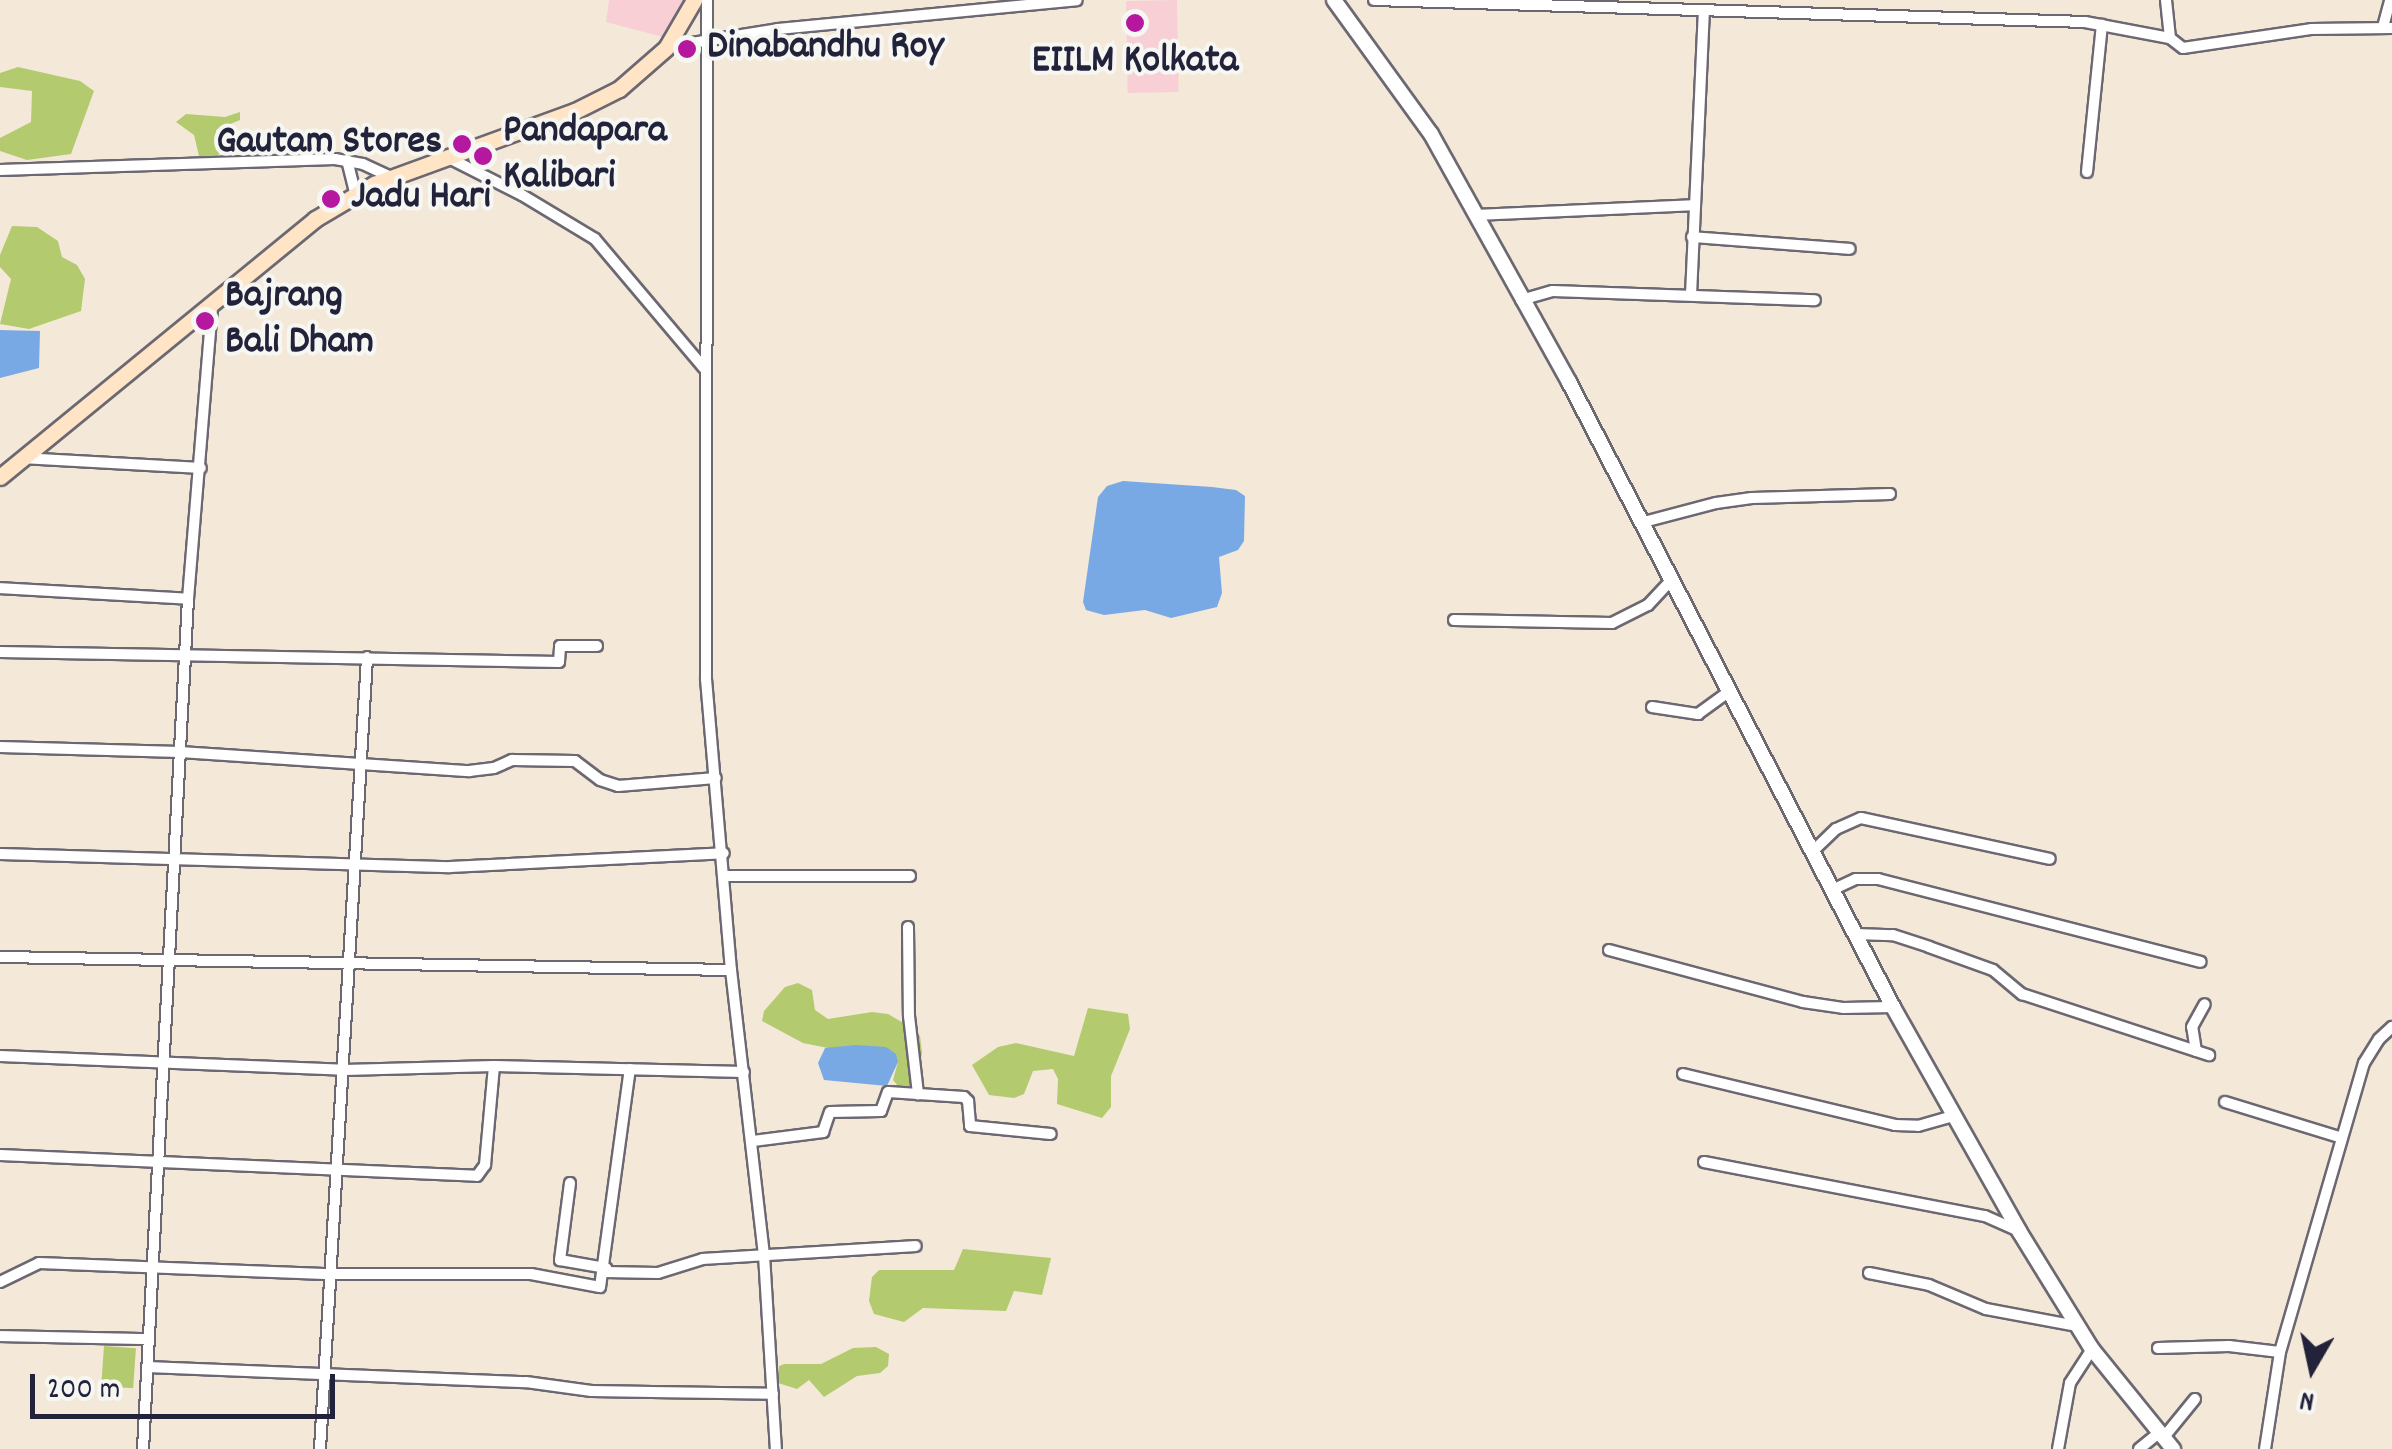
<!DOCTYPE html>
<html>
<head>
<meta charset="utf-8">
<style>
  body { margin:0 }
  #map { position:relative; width:2392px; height:1449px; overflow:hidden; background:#f4e9d8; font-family:Dekko,sans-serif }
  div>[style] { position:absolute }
  .built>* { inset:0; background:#f7cfd5; transform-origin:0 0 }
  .green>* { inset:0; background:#b4ca6e; transform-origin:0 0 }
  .water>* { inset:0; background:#79a9e4 }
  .roads { filter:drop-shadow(2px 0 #6c6872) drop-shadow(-2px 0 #6c6872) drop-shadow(0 2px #6c6872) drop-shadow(0 -2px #6c6872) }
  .minor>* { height:10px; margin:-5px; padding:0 5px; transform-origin:5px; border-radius:5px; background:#fff }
  .tertiary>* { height:14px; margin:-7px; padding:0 7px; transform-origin:7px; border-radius:7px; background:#fff }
  .secondary>* { height:15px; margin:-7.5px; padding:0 7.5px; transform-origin:7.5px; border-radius:7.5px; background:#ffe4c6 }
  .dots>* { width:28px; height:28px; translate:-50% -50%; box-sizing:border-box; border:5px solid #f6f6f2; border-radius:50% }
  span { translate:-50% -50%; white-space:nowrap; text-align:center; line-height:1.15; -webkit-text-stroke:8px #f6f6f2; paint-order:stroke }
  .poi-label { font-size:40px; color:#22223b; font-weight:700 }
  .left { translate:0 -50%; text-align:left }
  .right { translate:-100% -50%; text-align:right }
  .north { position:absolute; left:2262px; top:1319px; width:100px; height:100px; -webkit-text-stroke:8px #f6f6f2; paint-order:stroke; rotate:189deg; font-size:28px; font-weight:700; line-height:40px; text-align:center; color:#22223b }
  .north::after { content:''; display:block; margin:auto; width:35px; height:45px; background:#22223b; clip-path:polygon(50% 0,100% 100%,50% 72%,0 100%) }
  .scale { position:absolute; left:30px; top:1374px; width:305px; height:45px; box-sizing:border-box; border:5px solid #22223b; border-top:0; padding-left:12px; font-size:30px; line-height:35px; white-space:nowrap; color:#22223b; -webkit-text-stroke:8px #f6f6f2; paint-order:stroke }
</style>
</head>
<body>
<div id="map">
  <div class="built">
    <i style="clip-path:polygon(609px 0,685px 0,667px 38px,606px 22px)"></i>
    <i style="left:1177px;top:0;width:92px;height:51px;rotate:89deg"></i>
  </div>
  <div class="green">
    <i style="clip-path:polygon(18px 67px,80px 81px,94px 91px,71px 154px,27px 160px,0 151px,0 138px,31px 122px,32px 91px,0 87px,0 73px)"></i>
    <i style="clip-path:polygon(240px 112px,240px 120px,216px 130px,220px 153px,215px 158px,199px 156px,194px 135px,176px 122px,186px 114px,225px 117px)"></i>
    <i style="clip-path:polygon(12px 226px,37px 227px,58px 241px,62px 257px,77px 265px,85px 279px,81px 311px,29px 329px,0 324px,11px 279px,0 267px,0 255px)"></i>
    <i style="clip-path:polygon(798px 983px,812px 990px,815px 1010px,828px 1019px,872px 1012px,888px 1014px,912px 1028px,920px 1036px,922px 1053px,915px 1088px,899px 1087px,893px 1080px,898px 1062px,803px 1043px,762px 1021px,764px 1011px,785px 987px)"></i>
    <i style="clip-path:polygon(1088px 1008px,1128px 1014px,1130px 1029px,1111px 1076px,1111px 1107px,1102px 1118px,1057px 1104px,1058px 1079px,1053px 1069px,1033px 1071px,1024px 1094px,1014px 1098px,989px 1095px,972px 1065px,998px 1047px,1016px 1043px,1074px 1056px)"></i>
    <i style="clip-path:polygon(963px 1249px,1051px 1258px,1042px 1295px,1014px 1291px,1006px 1311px,923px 1308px,904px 1322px,874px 1314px,869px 1301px,872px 1277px,879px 1270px,954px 1270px)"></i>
    <i style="left:104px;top:1346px;width:32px;height:40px;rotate:4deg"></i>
    <i style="clip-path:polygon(876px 1347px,889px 1354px,888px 1366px,880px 1373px,857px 1376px,824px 1397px,809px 1380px,797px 1389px,778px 1383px,779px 1366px,784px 1364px,821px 1364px,853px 1348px)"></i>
  </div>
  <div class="water">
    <i style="clip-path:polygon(0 330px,40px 331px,39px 368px,0 378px)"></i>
    <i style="clip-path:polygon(1123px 481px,1212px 487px,1236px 490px,1245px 496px,1244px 541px,1238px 550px,1219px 557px,1222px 593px,1217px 607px,1171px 618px,1145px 610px,1104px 615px,1086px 610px,1083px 602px,1098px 497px,1107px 486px)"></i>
    <i style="clip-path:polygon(856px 1045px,886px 1047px,896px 1054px,898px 1062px,887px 1086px,824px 1080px,818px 1063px,825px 1048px)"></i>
  </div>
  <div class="roads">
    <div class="minor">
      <i style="left:707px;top:0;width:679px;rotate:90.08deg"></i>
      <i style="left:706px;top:679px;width:292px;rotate:85.1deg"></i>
      <i style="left:731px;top:970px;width:287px;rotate:83.4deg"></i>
      <i style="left:764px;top:1255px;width:194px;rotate:86.5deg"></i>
      <i style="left:1374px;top:0;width:711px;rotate:1.77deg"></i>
      <i style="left:2085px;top:22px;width:86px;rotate:10.7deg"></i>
      <i style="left:2166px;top:0;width:38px;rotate:84deg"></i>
      <i style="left:2170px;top:38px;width:16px;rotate:38deg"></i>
      <i style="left:2183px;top:48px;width:129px;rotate:-8.4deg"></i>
      <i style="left:2311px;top:29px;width:81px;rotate:-0.7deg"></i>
      <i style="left:2383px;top:27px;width:28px;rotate:-75deg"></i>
      <i style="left:667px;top:47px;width:112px;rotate:-9.2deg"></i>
      <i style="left:778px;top:29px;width:300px;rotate:-5.5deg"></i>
      <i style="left:447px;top:157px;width:84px;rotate:26.9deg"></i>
      <i style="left:522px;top:195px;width:85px;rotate:31.1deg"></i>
      <i style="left:595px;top:239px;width:169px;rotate:49.8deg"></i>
      <i style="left:347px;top:160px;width:34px;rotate:76deg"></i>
      <i style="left:0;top:170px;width:335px;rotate:-1.9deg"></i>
      <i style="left:335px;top:159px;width:28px;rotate:10deg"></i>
      <i style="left:363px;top:164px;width:31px;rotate:25deg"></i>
      <i style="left:2087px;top:172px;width:148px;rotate:-84.2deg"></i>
      <i style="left:1475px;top:215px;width:218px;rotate:-2.6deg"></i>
      <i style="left:1692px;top:237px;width:158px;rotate:4.3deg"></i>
      <i style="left:1691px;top:295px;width:282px;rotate:-87.4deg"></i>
      <i style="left:1521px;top:300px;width:33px;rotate:-16deg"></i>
      <i style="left:1553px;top:291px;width:262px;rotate:2deg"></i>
      <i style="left:22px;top:458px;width:179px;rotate:3.2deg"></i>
      <i style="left:1640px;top:523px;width:79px;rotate:-14.7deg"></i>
      <i style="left:1716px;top:503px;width:36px;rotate:-8deg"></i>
      <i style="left:1752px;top:498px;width:138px;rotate:-1.7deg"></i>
      <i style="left:0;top:588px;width:188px;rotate:3.3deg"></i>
      <i style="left:1454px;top:620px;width:158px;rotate:1.1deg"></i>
      <i style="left:1612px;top:623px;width:40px;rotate:-26.6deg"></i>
      <i style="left:1648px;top:605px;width:33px;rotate:-47deg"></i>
      <i style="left:0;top:652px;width:559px;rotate:1.02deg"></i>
      <i style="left:559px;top:662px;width:16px;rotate:-86deg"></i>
      <i style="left:560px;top:646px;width:37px"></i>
      <i style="left:1652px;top:707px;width:47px;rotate:8.7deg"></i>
      <i style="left:1698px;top:714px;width:37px;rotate:-36deg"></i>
      <i style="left:0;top:747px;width:180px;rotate:1.6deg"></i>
      <i style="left:180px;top:752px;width:290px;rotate:3.8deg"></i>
      <i style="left:469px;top:771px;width:25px;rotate:-7deg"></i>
      <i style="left:494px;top:768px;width:20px;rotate:-24deg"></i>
      <i style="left:512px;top:760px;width:63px;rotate:0.9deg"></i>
      <i style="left:575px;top:761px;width:31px;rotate:37deg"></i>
      <i style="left:600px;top:780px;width:19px;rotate:18deg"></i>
      <i style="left:618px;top:786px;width:98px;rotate:-4.7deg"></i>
      <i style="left:1812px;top:852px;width:33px;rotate:-44deg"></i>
      <i style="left:1836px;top:829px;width:27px;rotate:-24deg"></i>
      <i style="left:1861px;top:818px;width:193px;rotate:12.2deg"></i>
      <i style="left:0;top:854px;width:450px;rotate:1.7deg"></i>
      <i style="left:450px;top:867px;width:274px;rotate:-2.9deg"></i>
      <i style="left:726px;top:876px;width:184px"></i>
      <i style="left:1832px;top:890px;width:26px;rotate:-25deg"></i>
      <i style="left:1856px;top:879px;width:22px"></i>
      <i style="left:1878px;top:879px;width:333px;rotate:14.4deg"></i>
      <i style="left:908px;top:927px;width:89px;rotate:89.4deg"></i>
      <i style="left:909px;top:1016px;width:79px;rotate:83.4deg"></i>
      <i style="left:1855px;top:934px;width:38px;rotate:2deg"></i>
      <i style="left:1893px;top:935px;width:38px;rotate:18deg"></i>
      <i style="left:1929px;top:947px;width:68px;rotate:19.8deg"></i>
      <i style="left:1993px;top:970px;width:38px;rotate:40deg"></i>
      <i style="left:2022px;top:994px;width:197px;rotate:18.1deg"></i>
      <i style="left:1609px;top:950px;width:201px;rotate:15deg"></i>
      <i style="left:1803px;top:1002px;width:40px;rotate:8.5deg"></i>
      <i style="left:1843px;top:1008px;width:50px;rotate:-1.1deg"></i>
      <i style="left:0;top:957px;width:731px;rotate:1.02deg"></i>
      <i style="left:2196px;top:1051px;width:24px;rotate:-99deg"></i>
      <i style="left:2192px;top:1027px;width:26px;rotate:-61deg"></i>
      <i style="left:0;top:1056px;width:344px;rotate:2.3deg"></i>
      <i style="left:344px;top:1070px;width:150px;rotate:-1.5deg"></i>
      <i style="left:494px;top:1066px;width:250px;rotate:1.4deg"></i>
      <i style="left:1683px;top:1074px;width:218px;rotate:13.5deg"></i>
      <i style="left:1895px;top:1125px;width:23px;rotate:2deg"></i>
      <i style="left:1918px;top:1126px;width:36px;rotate:-16deg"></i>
      <i style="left:2225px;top:1102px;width:122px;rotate:17.1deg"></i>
      <i style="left:753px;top:1141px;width:71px;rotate:-7.3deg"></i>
      <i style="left:823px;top:1132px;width:21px;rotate:-71deg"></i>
      <i style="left:830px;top:1112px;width:51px;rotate:-1.1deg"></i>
      <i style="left:881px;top:1111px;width:20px;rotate:-70deg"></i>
      <i style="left:888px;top:1092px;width:76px;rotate:3.8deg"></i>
      <i style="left:964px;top:1097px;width:6px;rotate:45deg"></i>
      <i style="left:968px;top:1101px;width:25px;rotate:85deg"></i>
      <i style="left:970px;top:1126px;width:81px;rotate:5.6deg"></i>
      <i style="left:0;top:1155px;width:477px;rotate:2.5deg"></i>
      <i style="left:477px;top:1176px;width:14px;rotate:-54deg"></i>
      <i style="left:485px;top:1165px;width:99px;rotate:-84.8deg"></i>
      <i style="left:1704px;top:1162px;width:286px;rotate:10.9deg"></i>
      <i style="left:1985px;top:1216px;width:37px;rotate:24deg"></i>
      <i style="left:570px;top:1183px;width:78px;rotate:97.4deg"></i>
      <i style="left:560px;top:1260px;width:47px;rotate:9.9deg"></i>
      <i style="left:605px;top:1272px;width:53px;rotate:1.1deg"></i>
      <i style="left:658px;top:1273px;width:47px;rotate:-17.3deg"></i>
      <i style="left:703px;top:1259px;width:213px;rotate:-3.5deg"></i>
      <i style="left:1869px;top:1273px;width:61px;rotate:11.3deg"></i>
      <i style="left:1929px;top:1285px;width:62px;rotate:22.8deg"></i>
      <i style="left:1986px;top:1309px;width:93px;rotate:10.6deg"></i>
      <i style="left:0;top:1282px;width:43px;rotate:-26deg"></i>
      <i style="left:39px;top:1263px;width:292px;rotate:2.2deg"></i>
      <i style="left:331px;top:1274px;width:200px"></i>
      <i style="left:531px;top:1274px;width:70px;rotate:10.7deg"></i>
      <i style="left:600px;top:1287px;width:220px;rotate:-82.2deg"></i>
      <i style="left:0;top:1336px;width:148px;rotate:1.2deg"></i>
      <i style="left:2158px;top:1348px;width:71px;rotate:-1.6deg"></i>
      <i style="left:2229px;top:1346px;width:51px;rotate:6.7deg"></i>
      <i style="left:147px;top:1367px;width:379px;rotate:2.3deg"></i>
      <i style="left:526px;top:1382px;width:66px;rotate:7.9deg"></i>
      <i style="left:591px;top:1391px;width:182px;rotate:0.9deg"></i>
      <i style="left:2164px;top:1437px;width:49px;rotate:-50.8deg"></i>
      <i style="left:143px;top:1449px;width:851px;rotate:-86.97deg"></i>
      <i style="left:188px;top:599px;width:294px;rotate:-85.3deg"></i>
      <i style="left:320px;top:1449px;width:793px;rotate:-86.6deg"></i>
      <i style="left:2058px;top:1449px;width:67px;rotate:-79.7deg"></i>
      <i style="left:2070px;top:1383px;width:40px;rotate:-57.1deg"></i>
      <i style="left:2139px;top:1449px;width:27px;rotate:-39deg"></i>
      <i style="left:2265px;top:1449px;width:98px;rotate:-81.2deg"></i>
      <i style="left:2280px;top:1352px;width:301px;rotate:-73.8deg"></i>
      <i style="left:2364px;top:1063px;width:28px;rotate:-58deg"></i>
      <i style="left:2379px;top:1039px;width:18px;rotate:-43deg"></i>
    </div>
    <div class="tertiary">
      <i style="left:1334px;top:0;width:165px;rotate:54.1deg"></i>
      <i style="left:1431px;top:134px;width:284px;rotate:60.9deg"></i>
      <i style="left:1569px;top:382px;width:704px;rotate:62.6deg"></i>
      <i style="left:1893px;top:1007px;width:257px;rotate:60.6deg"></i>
      <i style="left:2019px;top:1231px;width:139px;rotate:58.3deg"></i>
      <i style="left:2092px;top:1349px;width:129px;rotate:51deg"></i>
    </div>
    <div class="secondary">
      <i style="left:0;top:477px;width:407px;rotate:-39.3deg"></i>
      <i style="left:315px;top:219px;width:69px;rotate:-30.7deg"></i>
      <i style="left:374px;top:184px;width:214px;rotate:-20deg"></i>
      <i style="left:575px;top:111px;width:49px;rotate:-26.6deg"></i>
      <i style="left:619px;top:89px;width:62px;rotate:-41.1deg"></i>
      <i style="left:666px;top:48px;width:56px;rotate:-59.7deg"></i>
    </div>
  </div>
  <div class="dots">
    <i style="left:1135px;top:23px;background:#b5179e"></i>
    <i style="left:687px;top:49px;background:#b5179e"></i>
    <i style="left:462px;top:144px;background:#b5179e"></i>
    <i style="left:483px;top:156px;background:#b5179e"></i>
    <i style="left:331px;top:199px;background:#b5179e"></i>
    <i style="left:205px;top:321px;background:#b5179e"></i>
  </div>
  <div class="poi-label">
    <span class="left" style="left:707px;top:49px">Dinabandhu Roy</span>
    <span style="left:1135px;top:63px">EIILM Kolkata</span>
    <span class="left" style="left:503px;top:156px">Pandapara<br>Kalibari</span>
    <span class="right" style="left:442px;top:144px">Gautam Stores</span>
    <span class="left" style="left:351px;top:199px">Jadu Hari</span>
    <span class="left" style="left:225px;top:321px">Bajrang<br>Bali Dham</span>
  </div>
  <div class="north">N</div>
  <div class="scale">200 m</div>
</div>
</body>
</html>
